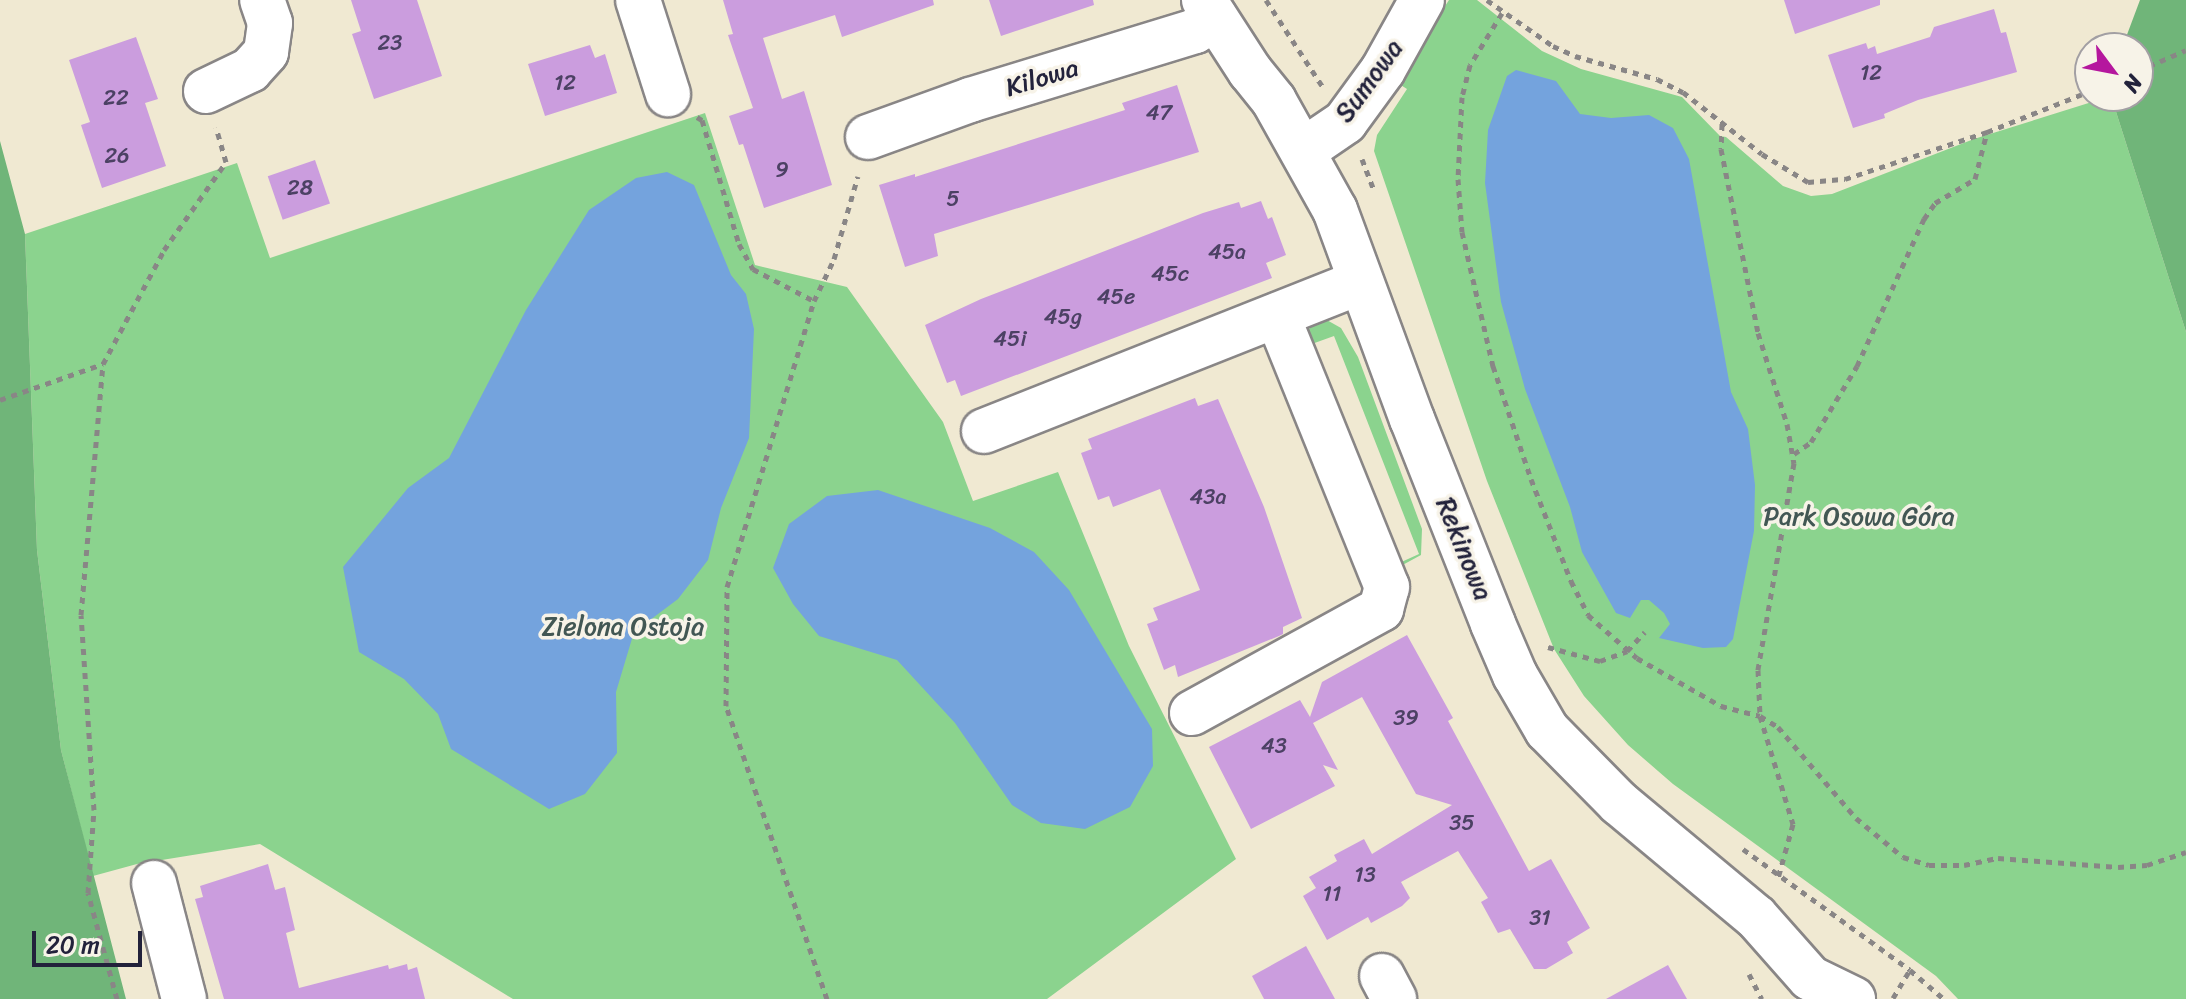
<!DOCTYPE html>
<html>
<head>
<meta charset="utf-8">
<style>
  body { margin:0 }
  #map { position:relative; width:2186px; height:999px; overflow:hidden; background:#f0e9d2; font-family:Sriracha,sans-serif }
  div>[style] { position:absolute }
  .green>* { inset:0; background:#8bd38e }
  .forest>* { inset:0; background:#70b579 }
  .water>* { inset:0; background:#74a3dd }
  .building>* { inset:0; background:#cb9dde; transform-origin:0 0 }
  .path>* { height:5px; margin-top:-2.5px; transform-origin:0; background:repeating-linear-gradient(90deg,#898686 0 6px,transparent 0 12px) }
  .roads { filter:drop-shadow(2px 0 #898686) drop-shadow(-2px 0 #898686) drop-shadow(0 2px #898686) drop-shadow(0 -2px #898686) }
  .minor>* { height:44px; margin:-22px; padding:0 22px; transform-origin:22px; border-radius:22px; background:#fff }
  span { translate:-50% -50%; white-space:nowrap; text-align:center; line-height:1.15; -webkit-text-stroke:7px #f7f3e8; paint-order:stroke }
  .number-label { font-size:22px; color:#4c4164 }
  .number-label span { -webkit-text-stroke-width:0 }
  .street-label { font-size:26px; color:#22223b }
  .park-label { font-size:26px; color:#425754 }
  .north { position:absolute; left:2074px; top:32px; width:80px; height:80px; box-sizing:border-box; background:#f7f3e8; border:2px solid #a29fa3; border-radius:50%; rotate:122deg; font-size:22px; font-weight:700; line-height:32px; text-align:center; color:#22223b }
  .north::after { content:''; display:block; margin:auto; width:28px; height:36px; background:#b5179e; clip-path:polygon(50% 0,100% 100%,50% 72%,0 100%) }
  .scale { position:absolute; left:32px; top:931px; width:110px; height:36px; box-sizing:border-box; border:4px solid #22223b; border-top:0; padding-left:10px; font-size:24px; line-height:28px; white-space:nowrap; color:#22223b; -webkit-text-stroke:6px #f7f3e8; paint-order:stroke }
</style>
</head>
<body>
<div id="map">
  <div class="green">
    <i style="clip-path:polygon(1449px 0,1477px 0,1542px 51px,1581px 69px,1682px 97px,1720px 136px,1726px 137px,1783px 186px,1811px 196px,1832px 194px,1974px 139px,2111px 96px,2186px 332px,2186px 999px,1958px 999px,1936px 976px,1673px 784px,1628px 745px,1584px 696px,1554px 649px,1487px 481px,1374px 151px,1377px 135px,1407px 89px,1396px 82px)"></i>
    <i style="clip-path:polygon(705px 113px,755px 265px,847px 287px,943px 422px,973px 501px,1058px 472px,1129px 646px,1236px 859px,1047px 999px,513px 999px,260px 844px,137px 864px,93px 876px,61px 750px,37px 550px,25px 234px,237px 163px,270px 258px)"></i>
    <i style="clip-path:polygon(1325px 319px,1341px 328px,1358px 357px,1422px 529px,1421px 555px,1397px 568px,1397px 564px,1419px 554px,1334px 336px,1309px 345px,1307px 331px,1317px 321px)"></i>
  </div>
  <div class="forest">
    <i style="clip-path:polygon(2140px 0,2186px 0,2186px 332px,2111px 96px,2138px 96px,2138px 48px,2122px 48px)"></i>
    <i style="clip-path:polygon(0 141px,25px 234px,37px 550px,61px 750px,126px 999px,0 999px)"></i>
  </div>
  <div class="water">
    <i style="clip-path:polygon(1516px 70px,1556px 81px,1580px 114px,1611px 118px,1649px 115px,1673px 128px,1689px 159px,1731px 392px,1748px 429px,1755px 485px,1754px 531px,1733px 639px,1726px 647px,1703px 648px,1659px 638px,1670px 624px,1664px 613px,1649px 600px,1641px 600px,1630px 618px,1616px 613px,1582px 552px,1570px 507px,1525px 389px,1501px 302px,1485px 183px,1488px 130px,1507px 76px)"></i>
    <i style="clip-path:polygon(667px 172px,694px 185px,731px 275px,746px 294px,754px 329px,749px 438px,721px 508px,708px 560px,678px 599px,634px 632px,616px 692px,617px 753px,585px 794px,549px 809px,451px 749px,438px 714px,404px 679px,359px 652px,343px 567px,408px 488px,449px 458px,526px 310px,589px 210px,636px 178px)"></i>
    <i style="clip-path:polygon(878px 490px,990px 528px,1034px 552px,1069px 590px,1152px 729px,1153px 766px,1130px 807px,1085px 829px,1041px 823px,1012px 805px,955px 723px,897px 660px,819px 636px,793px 604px,773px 568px,789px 524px,827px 496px)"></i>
  </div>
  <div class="building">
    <i style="clip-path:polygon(351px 0,417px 0,442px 76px,374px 99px,352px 34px,361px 31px)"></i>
    <i style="clip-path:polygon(723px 0,933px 0,934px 5px,842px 37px,835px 15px,763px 38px,782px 99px,804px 91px,832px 185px,764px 208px,743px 144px,739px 145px,729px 116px,753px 108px,728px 35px,733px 34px)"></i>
    <i style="clip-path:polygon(989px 0,1093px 0,1094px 5px,1001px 36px)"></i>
    <i style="clip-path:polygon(1784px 0,1880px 0,1880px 5px,1795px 34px)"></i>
    <i style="clip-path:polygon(1994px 9px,2001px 33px,2006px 32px,2017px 72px,1918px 100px,1884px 114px,1885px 118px,1853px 128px,1828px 55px,1866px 43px,1868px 49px,1875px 46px,1877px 54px,1930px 37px,1934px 27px)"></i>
    <i style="clip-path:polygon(136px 37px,158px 99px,145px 103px,166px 166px,102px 188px,81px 125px,90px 122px,69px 60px)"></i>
    <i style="clip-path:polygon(590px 45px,595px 58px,605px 54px,617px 93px,545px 116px,528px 64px)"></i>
    <i style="clip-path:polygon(1177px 85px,1199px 152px,934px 234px,938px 256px,905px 267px,879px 185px,915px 174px,915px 177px,1125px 110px,1122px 103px)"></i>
    <i style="left:315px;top:160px;width:46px;height:50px;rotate:71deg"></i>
    <i style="clip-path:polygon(1261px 201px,1268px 219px,1272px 217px,1286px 255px,1266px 263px,1272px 278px,961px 396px,955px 380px,947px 383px,925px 325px,981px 299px,1203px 213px,1239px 202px,1241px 208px)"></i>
    <i style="clip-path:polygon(1195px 398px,1198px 406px,1218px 399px,1264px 507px,1302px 618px,1283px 627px,1283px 634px,1279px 636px,1178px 677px,1175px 665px,1164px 670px,1147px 624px,1158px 620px,1153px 608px,1200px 590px,1160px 489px,1113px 507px,1109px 496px,1098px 500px,1081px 453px,1092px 449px,1088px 439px)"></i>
    <i style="clip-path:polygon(1407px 635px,1453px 718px,1448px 721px,1529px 871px,1551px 859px,1590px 928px,1567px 942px,1573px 953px,1546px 969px,1534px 969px,1510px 929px,1498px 933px,1481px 902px,1488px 898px,1458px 851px,1401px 882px,1410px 898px,1402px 906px,1371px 923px,1368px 917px,1327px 940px,1303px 896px,1316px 888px,1309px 877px,1337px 861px,1334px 855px,1364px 839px,1372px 854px,1452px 805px,1416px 794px,1362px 697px,1313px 723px,1338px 770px,1323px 765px,1335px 786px,1251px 829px,1209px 747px,1300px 700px,1310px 717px,1322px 682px)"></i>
    <i style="clip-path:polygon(268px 864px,275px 890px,285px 887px,295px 930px,286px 933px,299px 988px,388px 965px,389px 969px,407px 964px,408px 970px,417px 967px,425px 999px,224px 999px,195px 899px,203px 897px,200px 886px)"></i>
    <i style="clip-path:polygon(1306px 946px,1335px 999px,1264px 999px,1252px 976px)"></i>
    <i style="clip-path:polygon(1668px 965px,1687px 999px,1606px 999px)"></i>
  </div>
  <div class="path">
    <i style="left:1266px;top:0;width:104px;rotate:56.8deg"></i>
    <i style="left:1487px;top:0;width:80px;rotate:34.9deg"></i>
    <i style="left:1553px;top:46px;width:24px;rotate:24deg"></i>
    <i style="left:1575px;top:56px;width:85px;rotate:15.7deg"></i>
    <i style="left:1657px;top:79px;width:29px;rotate:27deg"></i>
    <i style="left:1683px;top:92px;width:100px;rotate:38.1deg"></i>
    <i style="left:1762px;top:154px;width:54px;rotate:31.3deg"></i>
    <i style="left:1808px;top:182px;width:37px;rotate:-5deg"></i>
    <i style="left:1845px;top:179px;width:150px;rotate:-18.3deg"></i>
    <i style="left:1987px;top:132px;width:111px;rotate:-21.7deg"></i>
    <i style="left:1502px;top:13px;width:61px;rotate:121.6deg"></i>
    <i style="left:1470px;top:65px;width:33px;rotate:104deg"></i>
    <i style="left:1462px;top:97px;width:82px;rotate:92.8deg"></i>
    <i style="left:1458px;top:179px;width:53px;rotate:85.7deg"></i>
    <i style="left:1462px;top:232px;width:138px;rotate:77deg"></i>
    <i style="left:1493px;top:366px;width:119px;rotate:71.4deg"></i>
    <i style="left:1531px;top:479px;width:110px;rotate:68.6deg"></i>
    <i style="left:1571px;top:581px;width:38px;rotate:63deg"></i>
    <i style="left:1588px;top:615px;width:65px;rotate:41.3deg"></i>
    <i style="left:1637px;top:658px;width:97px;rotate:29.7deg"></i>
    <i style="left:1721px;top:706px;width:40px;rotate:14.4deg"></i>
    <i style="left:1760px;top:716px;width:21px;rotate:31deg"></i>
    <i style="left:1778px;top:727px;width:120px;rotate:49.4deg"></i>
    <i style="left:1856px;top:818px;width:61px;rotate:39.7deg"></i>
    <i style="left:1903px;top:857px;width:27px;rotate:17deg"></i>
    <i style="left:1929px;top:865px;width:35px"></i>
    <i style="left:1964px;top:865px;width:35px;rotate:-12deg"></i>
    <i style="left:1998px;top:858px;width:120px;rotate:4.3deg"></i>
    <i style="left:2118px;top:867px;width:29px;rotate:-4deg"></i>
    <i style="left:2147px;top:865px;width:41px;rotate:-18.4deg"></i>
    <i style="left:2138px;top:71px;width:52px;rotate:-23.6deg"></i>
    <i style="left:697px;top:117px;width:6px;rotate:31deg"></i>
    <i style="left:702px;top:120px;width:129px;rotate:73.4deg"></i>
    <i style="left:739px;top:244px;width:29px;rotate:61deg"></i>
    <i style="left:753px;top:269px;width:69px;rotate:27.7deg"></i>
    <i style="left:1722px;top:124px;width:25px;rotate:92deg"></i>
    <i style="left:1721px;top:149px;width:188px;rotate:78.6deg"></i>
    <i style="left:1758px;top:333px;width:96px;rotate:72.3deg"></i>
    <i style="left:1787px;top:424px;width:40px;rotate:80deg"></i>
    <i style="left:1794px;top:463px;width:210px;rotate:99.9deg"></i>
    <i style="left:1758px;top:670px;width:46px;rotate:87.5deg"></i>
    <i style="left:1760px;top:716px;width:113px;rotate:73deg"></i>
    <i style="left:1793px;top:824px;width:56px;rotate:105.5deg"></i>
    <i style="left:1362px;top:159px;width:34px;rotate:69deg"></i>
    <i style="left:0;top:400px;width:109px;rotate:-19.3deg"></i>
    <i style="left:1794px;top:454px;width:21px;rotate:-35deg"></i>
    <i style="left:1811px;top:442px;width:89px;rotate:-58.8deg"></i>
    <i style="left:1857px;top:366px;width:162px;rotate:-65.5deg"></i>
    <i style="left:1924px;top:219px;width:19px;rotate:-55deg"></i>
    <i style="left:1935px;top:203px;width:47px;rotate:-31deg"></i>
    <i style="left:1975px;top:179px;width:49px;rotate:-75.7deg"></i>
    <i style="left:1548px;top:647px;width:54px;rotate:15.1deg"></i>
    <i style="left:1600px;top:661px;width:29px;rotate:-20deg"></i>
    <i style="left:1627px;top:651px;width:26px;rotate:-47deg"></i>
    <i style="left:1743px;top:849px;width:206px;rotate:35.9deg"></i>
    <i style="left:1910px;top:970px;width:45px;rotate:40.5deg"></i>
    <i style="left:1749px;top:974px;width:28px;rotate:63deg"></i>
    <i style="left:1893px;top:998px;width:33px;rotate:-59deg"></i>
    <i style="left:117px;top:999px;width:110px;rotate:-105.3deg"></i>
    <i style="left:88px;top:893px;width:83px;rotate:-85.9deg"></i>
    <i style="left:94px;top:810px;width:195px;rotate:-93.8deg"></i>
    <i style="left:81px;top:615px;width:252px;rotate:-85deg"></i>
    <i style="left:103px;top:364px;width:129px;rotate:-61.8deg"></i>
    <i style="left:164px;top:250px;width:108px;rotate:-54.8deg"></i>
    <i style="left:226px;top:162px;width:36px;rotate:-106deg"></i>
    <i style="left:827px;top:999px;width:310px;rotate:-109deg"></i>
    <i style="left:726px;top:706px;width:119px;rotate:-89.5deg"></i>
    <i style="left:727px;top:587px;width:299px;rotate:-73.1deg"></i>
    <i style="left:814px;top:301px;width:47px;rotate:-64.5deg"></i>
    <i style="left:834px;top:259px;width:86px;rotate:-73.9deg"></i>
  </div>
  <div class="roads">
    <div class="minor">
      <i style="left:638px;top:0;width:99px;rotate:72.3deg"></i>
      <i style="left:1204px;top:0;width:85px;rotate:57.1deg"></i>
      <i style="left:1250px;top:71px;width:38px;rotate:51deg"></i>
      <i style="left:1274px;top:101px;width:125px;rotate:60.8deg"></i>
      <i style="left:1335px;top:210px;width:223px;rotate:69.8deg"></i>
      <i style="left:1412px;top:419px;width:220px;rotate:68.4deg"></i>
      <i style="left:1493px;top:624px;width:56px;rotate:66.7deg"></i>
      <i style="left:1515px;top:675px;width:64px;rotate:59.8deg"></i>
      <i style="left:1547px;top:730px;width:103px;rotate:45.4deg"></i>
      <i style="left:1619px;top:803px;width:178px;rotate:39.8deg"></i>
      <i style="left:1756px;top:917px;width:81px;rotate:48.5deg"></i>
      <i style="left:1810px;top:978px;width:48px;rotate:26deg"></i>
      <i style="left:206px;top:91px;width:49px;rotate:-25.5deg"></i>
      <i style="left:250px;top:70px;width:24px;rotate:-48deg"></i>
      <i style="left:266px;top:52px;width:29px;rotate:-82deg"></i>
      <i style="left:270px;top:23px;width:24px;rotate:-109deg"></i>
      <i style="left:868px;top:137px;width:109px;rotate:-19.9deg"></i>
      <i style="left:970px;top:100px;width:235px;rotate:-17deg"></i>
      <i style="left:1195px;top:31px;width:24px;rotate:-33deg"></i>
      <i style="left:1304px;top:150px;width:50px;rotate:-34.3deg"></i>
      <i style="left:1345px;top:122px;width:64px;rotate:-53.8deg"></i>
      <i style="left:1383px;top:70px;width:80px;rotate:-60.9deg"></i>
      <i style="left:984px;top:431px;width:405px;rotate:-21.6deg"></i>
      <i style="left:1192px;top:713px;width:216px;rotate:-28.8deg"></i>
      <i style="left:1381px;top:609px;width:23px;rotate:-75deg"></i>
      <i style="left:1387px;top:587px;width:293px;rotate:-112deg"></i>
      <i style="left:154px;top:883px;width:120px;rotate:75.5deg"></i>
      <i style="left:1382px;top:976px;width:26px;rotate:62deg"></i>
    </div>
  </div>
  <div class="number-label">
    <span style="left:390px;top:43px">23</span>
    <span style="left:1871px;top:73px">12</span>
    <span style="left:565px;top:83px">12</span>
    <span style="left:116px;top:98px">22</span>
    <span style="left:1159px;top:113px">47</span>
    <span style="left:117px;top:156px">26</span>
    <span style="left:782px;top:170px">9</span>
    <span style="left:300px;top:188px">28</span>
    <span style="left:953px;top:199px">5</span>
    <span style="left:1227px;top:252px">45a</span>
    <span style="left:1170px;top:274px">45c</span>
    <span style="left:1116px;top:297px">45e</span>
    <span style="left:1063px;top:317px">45g</span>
    <span style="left:1010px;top:339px">45i</span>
    <span style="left:1208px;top:497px">43a</span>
    <span style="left:1406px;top:718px">39</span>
    <span style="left:1274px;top:746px">43</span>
    <span style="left:1462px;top:823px">35</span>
    <span style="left:1365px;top:875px">13</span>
    <span style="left:1332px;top:894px">11</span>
    <span style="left:1540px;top:918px">31</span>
  </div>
  <div class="street-label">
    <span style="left:1042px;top:78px;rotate:-17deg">Kilowa</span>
    <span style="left:1369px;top:81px;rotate:-54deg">Sumowa</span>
    <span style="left:1464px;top:549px;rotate:68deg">Rekinowa</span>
  </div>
  <div class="park-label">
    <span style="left:1859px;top:517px">Park Osowa Góra</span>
    <span style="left:623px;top:627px">Zielona Ostoja</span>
  </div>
  <div class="north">N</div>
  <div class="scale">20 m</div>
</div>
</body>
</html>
